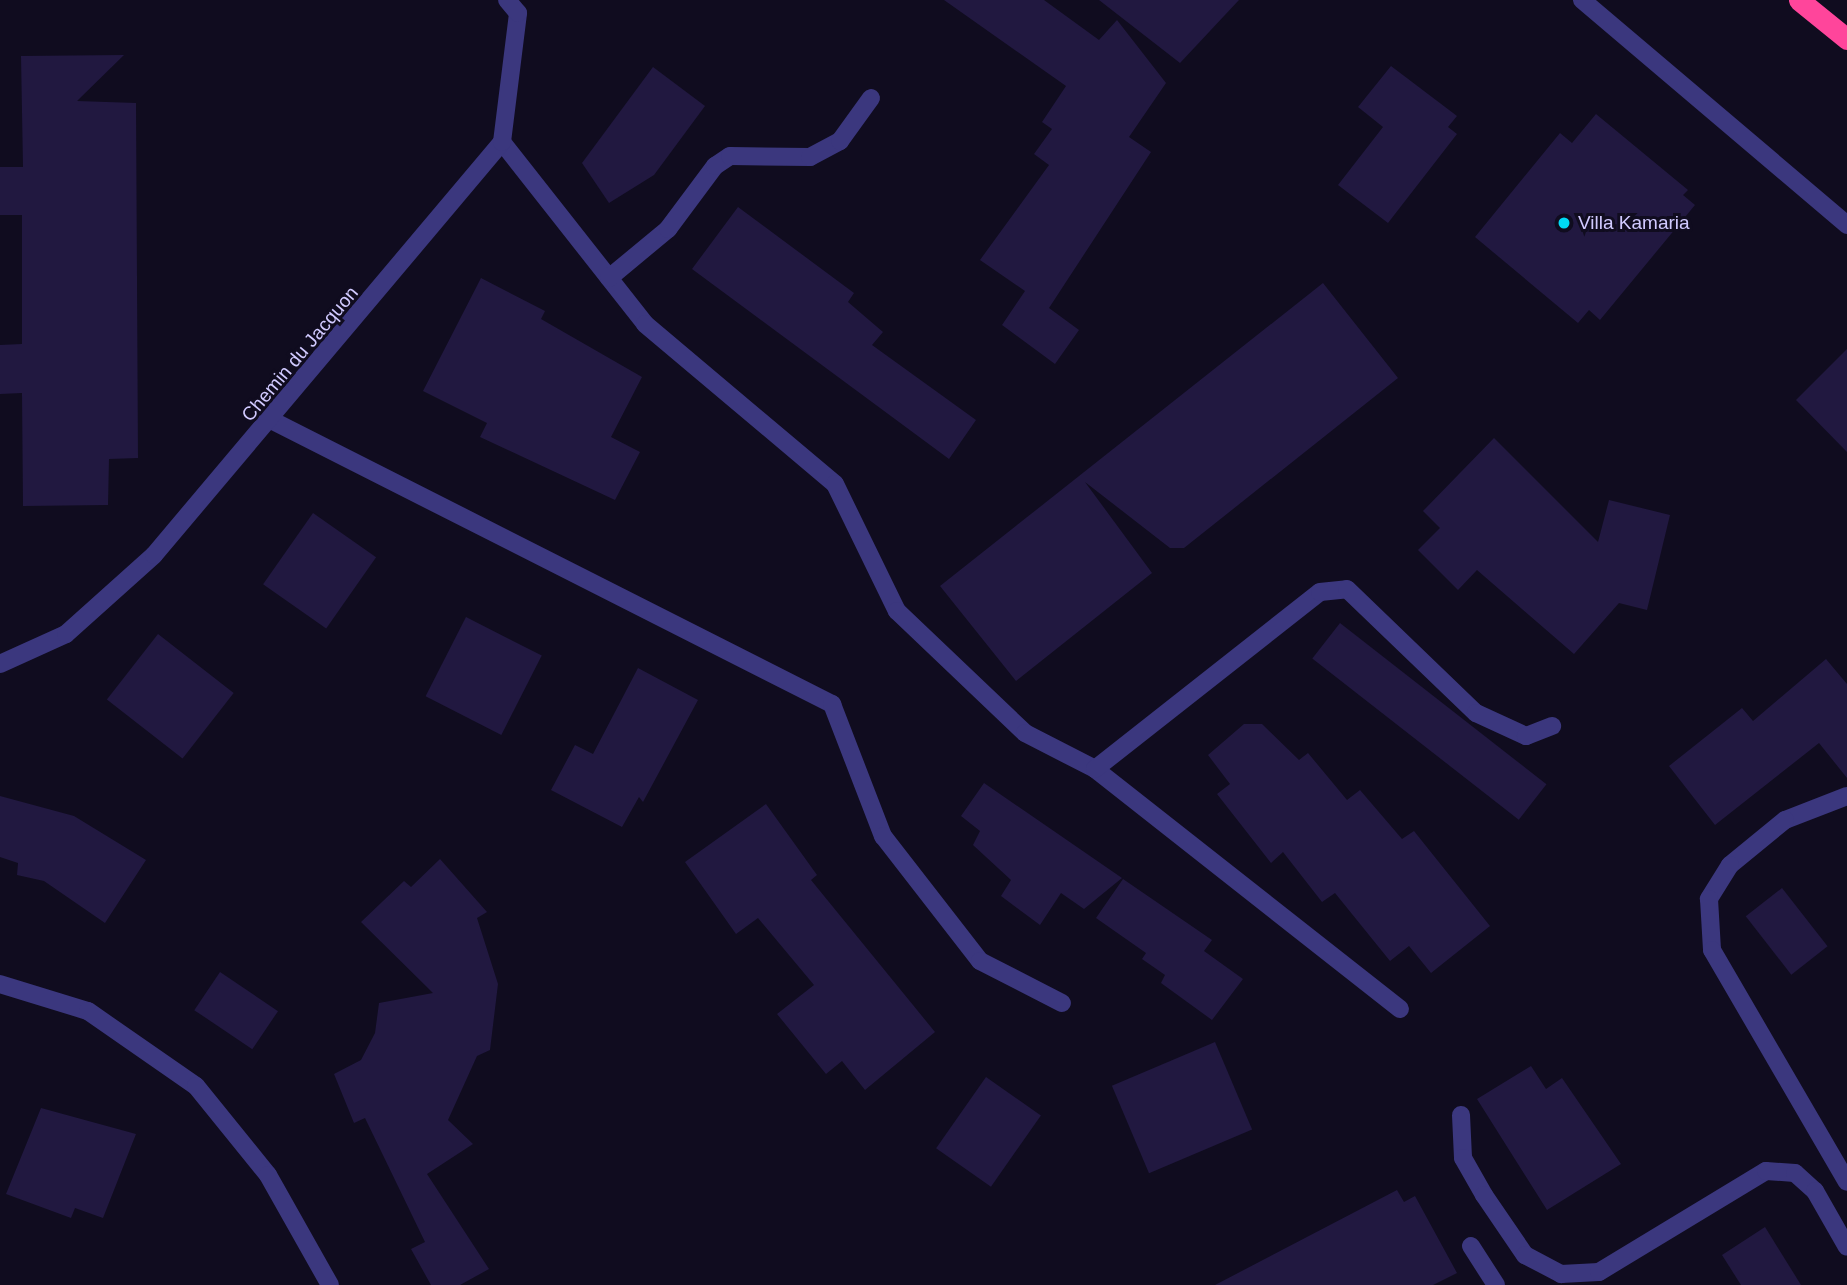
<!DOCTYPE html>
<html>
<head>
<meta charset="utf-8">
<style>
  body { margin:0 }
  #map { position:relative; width:1847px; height:1285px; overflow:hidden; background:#100c1f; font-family:Helvetica,sans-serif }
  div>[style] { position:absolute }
  .building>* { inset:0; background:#211840; transform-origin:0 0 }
  .service>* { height:18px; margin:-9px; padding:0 9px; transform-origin:9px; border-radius:9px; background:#3b377e }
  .minor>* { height:18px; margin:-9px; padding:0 9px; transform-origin:9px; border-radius:9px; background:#3b377e }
  .motorway>* { height:21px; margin:-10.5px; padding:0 10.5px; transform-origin:10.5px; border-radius:10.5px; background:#ff459b }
  .dots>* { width:19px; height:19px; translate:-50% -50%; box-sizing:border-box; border:4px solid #100c1f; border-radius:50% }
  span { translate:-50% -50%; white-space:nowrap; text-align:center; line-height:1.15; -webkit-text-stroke:6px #100c1f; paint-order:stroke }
  .poi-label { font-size:19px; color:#d1caff }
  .left { translate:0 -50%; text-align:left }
  .street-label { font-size:19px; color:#d1caff }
</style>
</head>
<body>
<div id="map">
  <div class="building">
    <i style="clip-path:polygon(944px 0,1044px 0,1099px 40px,1117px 20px,1166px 83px,1129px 137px,1151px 152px,1049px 308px,1079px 330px,1055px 364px,1002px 325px,1025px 291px,980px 260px,1049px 165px,1034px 154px,1052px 129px,1042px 122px,1066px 86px)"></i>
    <i style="clip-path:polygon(1099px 0,1239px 0,1180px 63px)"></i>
    <i style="clip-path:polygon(124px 55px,77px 101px,136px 103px,138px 458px,109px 459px,108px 505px,23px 506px,22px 393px,0 394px,0 345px,22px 344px,22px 215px,0 215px,0 167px,23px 167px,21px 56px)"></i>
    <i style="clip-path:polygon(1391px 66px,1457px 116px,1448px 127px,1457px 134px,1388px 223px,1338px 185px,1383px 127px,1358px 107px)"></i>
    <i style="clip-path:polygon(653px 67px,705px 106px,654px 175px,609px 203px,582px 163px)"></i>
    <i style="clip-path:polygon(1596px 114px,1688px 190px,1683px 195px,1695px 205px,1600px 320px,1589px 310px,1578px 323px,1475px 237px,1560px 133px,1572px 143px)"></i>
    <i style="clip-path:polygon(738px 207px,854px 293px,848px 302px,883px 332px,872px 345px,976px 420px,949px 459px,692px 269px)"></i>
    <i style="clip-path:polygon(481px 278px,545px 311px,541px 319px,642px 377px,611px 437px,640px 452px,615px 500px,480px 437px,487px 423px,423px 391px)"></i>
    <i style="clip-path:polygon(1323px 283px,1398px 378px,1184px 548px,1170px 548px,1085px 482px,1152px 573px,1016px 681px,940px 586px)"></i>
    <i style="clip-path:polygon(1847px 349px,1847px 452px,1796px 400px)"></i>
    <i style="clip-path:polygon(1494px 438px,1598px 542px,1609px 500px,1670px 515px,1647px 610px,1619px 603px,1574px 654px,1477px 570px,1458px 590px,1418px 550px,1440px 528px,1423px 511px)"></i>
    <i style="left:313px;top:513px;width:77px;height:87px;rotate:35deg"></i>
    <i style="left:466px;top:617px;width:85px;height:89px;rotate:27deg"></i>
    <i style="left:1340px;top:623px;width:262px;height:45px;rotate:38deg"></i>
    <i style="left:158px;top:634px;width:96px;height:83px;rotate:38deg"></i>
    <i style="clip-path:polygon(1826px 659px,1847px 684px,1847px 778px,1819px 743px,1715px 825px,1669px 766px,1742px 708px,1753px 721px)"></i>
    <i style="clip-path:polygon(638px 668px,698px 700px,643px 802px,639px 797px,622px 827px,551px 790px,575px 745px,593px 754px)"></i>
    <i style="clip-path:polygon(1244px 724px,1262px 724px,1299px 760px,1308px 753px,1347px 800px,1360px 790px,1402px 839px,1414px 831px,1490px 926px,1431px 973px,1409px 946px,1390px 961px,1335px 893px,1322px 902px,1283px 852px,1271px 863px,1217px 794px,1230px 784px,1208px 755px)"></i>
    <i style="clip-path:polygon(984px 783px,1122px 878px,1084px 909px,1061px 893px,1040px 925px,1001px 896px,1011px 880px,973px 845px,980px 831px,961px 816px)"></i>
    <i style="clip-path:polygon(0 796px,74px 816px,146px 860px,105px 923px,44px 881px,17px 875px,18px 863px,0 857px)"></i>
    <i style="clip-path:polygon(766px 804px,817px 875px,811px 880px,935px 1032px,865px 1090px,842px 1061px,826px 1074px,777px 1014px,814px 985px,758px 918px,736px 934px,685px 862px)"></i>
    <i style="clip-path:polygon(440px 859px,487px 912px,477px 918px,498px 984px,490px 1050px,477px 1056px,448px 1120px,473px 1144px,427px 1174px,489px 1269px,460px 1285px,431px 1285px,411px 1249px,425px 1242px,365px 1118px,354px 1123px,334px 1074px,361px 1060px,375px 1033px,379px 1003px,433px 993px,361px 922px,404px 881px,411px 887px)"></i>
    <i style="clip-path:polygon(1123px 879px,1212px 940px,1204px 951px,1243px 979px,1212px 1020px,1161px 983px,1165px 975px,1142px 959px,1146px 953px,1096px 918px)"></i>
    <i style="left:1782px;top:888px;width:74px;height:46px;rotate:52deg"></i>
    <i style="left:220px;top:972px;width:70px;height:46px;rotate:34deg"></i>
    <i style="left:1215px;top:1042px;width:95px;height:112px;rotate:67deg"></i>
    <i style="clip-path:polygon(1531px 1066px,1546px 1089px,1562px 1078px,1621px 1164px,1547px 1210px,1477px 1099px)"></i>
    <i style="left:986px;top:1077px;width:67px;height:87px;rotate:35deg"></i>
    <i style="clip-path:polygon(41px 1108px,136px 1134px,103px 1218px,75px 1208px,71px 1218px,6px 1194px)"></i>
    <i style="clip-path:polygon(1397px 1190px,1404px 1202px,1415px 1196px,1457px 1273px,1433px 1285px,1215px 1285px)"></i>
    <i style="clip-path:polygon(1765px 1227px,1801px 1285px,1741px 1285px,1722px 1255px)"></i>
  </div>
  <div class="service">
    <i style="left:502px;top:142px;width:231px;rotate:51.8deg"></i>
    <i style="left:645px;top:324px;width:248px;rotate:40.1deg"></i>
    <i style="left:835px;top:484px;width:141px;rotate:64deg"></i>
    <i style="left:897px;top:611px;width:177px;rotate:43.6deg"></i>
    <i style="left:1025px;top:733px;width:79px;rotate:27.2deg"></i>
    <i style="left:1095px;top:769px;width:388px;rotate:38.2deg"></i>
    <i style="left:609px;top:278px;width:77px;rotate:-39.7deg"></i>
    <i style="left:668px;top:229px;width:79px;rotate:-53.3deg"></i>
    <i style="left:715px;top:166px;width:18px;rotate:-34deg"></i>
    <i style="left:730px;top:156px;width:80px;rotate:0.7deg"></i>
    <i style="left:810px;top:157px;width:34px;rotate:-28deg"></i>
    <i style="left:840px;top:141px;width:53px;rotate:-54.2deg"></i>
    <i style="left:273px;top:421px;width:627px;rotate:26.85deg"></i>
    <i style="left:832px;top:704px;width:142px;rotate:68.9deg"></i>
    <i style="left:883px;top:836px;width:158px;rotate:52.2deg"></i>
    <i style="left:980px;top:961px;width:92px;rotate:27.1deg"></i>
    <i style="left:1095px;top:769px;width:286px;rotate:-38.2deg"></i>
    <i style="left:1320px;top:592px;width:27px;rotate:-6deg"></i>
    <i style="left:1347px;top:589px;width:179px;rotate:43.9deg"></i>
    <i style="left:1476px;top:713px;width:55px;rotate:24.7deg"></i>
    <i style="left:1526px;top:736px;width:28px;rotate:-21deg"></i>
  </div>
  <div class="minor">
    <i style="left:1582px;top:0;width:348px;rotate:40.3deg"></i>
    <i style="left:0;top:664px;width:72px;rotate:-24.4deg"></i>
    <i style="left:66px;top:634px;width:118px;rotate:-41.9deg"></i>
    <i style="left:154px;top:555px;width:540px;rotate:-49.88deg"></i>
    <i style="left:502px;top:142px;width:130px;rotate:-82.9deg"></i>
    <i style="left:518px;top:13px;width:17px;rotate:-130deg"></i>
    <i style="left:1847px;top:796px;width:66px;rotate:158.8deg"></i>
    <i style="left:1785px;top:820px;width:71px;rotate:140.7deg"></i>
    <i style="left:1730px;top:865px;width:40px;rotate:122deg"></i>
    <i style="left:1709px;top:899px;width:51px;rotate:86.6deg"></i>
    <i style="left:1712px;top:950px;width:268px;rotate:59.8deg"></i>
    <i style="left:0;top:984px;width:92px;rotate:17.1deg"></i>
    <i style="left:88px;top:1011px;width:131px;rotate:34.8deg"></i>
    <i style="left:196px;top:1086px;width:114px;rotate:51deg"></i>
    <i style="left:268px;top:1175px;width:126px;rotate:60.6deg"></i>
    <i style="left:1461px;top:1115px;width:43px;rotate:87.3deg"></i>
    <i style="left:1463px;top:1158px;width:43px;rotate:60.4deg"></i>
    <i style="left:1484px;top:1195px;width:73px;rotate:55.7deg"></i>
    <i style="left:1525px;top:1255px;width:41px;rotate:27.8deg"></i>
    <i style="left:1561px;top:1274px;width:38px;rotate:-3deg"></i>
    <i style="left:1599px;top:1272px;width:195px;rotate:-31.2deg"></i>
    <i style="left:1766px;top:1171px;width:29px;rotate:4deg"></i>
    <i style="left:1795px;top:1173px;width:27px;rotate:42deg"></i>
    <i style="left:1815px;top:1191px;width:64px;rotate:60.3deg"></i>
    <i style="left:1471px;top:1246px;width:46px;rotate:57.3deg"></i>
  </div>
  <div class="motorway">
    <i style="left:1799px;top:0;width:62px;rotate:39.1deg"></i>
  </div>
  <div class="dots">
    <i style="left:1564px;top:223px;background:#00d9f5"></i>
  </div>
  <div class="poi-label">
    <span class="left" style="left:1578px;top:223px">Villa Kamaria</span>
  </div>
  <div class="street-label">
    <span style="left:300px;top:354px;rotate:-50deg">Chemin du Jacquon</span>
  </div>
</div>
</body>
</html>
